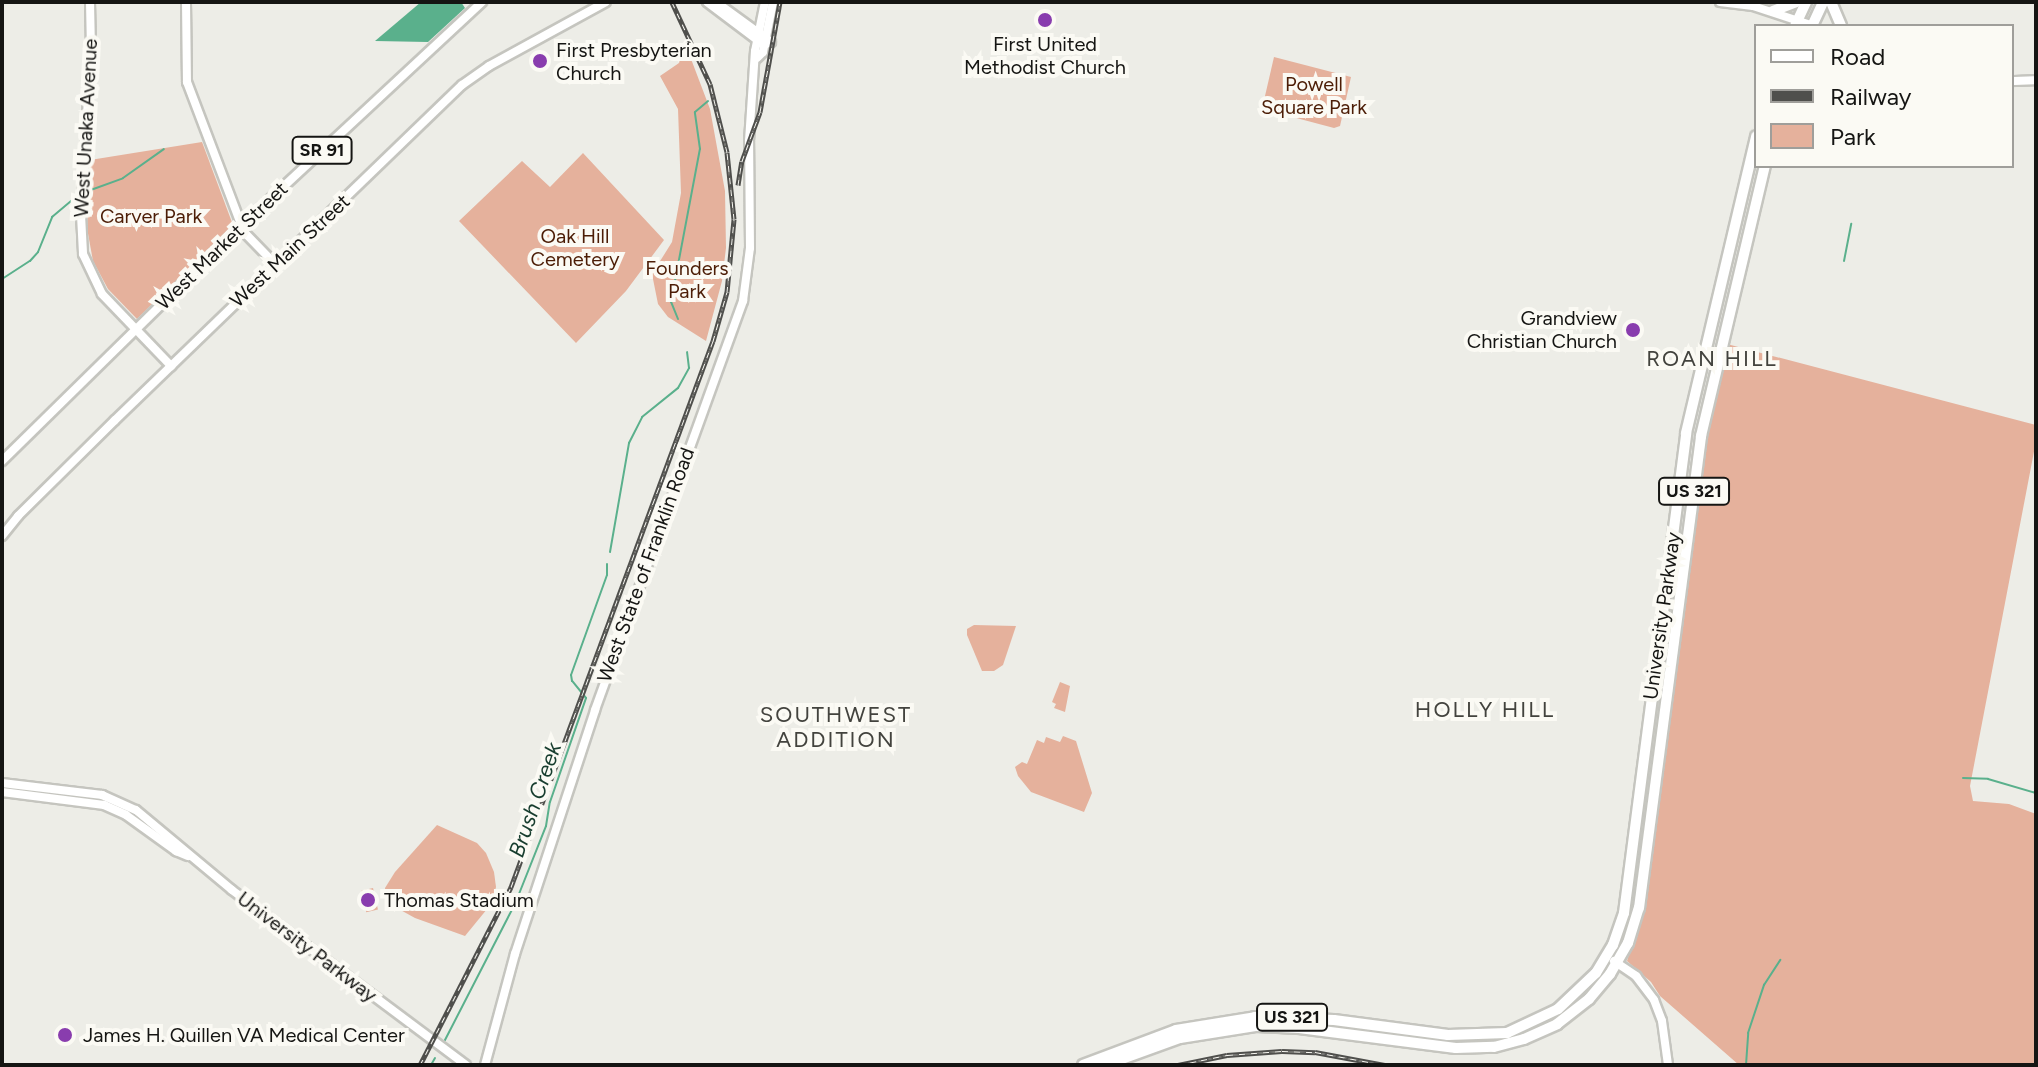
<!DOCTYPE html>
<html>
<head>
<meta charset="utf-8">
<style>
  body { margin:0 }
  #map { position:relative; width:2038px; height:1067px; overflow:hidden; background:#edede7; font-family:Figtree,sans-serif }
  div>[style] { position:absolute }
  .green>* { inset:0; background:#e5b19c; transform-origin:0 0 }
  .water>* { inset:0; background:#5ab08c }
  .stream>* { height:2px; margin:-1px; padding:0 1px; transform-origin:1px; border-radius:1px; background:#5ab08c }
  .roads { filter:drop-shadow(2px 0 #c5c5bf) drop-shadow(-2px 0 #c5c5bf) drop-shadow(0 2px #c5c5bf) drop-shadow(0 -2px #c5c5bf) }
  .secondary>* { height:8px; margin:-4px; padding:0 4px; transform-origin:4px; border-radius:4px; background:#fff }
  .primary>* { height:8px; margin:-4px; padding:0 4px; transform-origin:4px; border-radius:4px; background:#fff }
  .highway>* { height:10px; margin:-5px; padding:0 5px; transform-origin:5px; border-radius:5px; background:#fff }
  .rail>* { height:5px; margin-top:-2.5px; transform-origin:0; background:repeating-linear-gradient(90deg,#fbfaf4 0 6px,#4f4f4c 0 12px); box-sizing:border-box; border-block:2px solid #4f4f4c }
  .dots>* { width:22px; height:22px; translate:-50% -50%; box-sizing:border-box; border:4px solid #fbfaf4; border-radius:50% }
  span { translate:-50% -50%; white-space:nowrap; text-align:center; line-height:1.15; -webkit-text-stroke:8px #fbfaf4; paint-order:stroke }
  .shield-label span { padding:2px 6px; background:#fbfaf4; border:2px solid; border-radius:6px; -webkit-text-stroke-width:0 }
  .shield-label { font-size:18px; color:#151513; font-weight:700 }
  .poi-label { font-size:20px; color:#151513 }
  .left { translate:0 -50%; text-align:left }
  .right { translate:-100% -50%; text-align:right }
  .park-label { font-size:20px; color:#4c1d06 }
  .street-label { font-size:20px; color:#151513 }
  .neighbourhood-label { font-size:22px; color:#43433e; letter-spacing:2px }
  .water-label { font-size:22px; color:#173d2e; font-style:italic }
  .frame { position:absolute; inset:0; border:4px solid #151513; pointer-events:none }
  .legend { position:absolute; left:1754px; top:24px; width:260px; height:144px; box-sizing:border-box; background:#fbfaf4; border:2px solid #9f9e9a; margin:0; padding:10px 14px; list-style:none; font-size:24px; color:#151513 }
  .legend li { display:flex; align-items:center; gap:16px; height:40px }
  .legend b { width:40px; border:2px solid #9f9e9a }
</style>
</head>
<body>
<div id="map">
  <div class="green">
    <i style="clip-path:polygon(688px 51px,710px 109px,725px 191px,726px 248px,722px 281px,706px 341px,668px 317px,658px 304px,652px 274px,672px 242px,681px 193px,678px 109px,660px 76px,679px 63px,682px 53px)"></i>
    <i style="clip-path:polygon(1274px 57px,1351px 77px,1340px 126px,1334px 128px,1262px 109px)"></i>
    <i style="clip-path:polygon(202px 142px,233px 225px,137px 319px,108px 289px,93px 261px,87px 228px,90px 160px)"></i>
    <i style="clip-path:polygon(583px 153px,664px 240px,626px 291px,576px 343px,459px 221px,522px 161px,550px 187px)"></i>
    <i style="clip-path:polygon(1727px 344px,2036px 425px,2036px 441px,1970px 786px,1973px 801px,2009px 804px,2036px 814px,2036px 1065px,1739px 1065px,1660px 996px,1651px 982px,1627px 961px,1642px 914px,1703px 451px)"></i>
    <i style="clip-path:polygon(974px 625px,1016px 626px,1003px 665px,994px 671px,982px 671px,967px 635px,967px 629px)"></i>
    <i style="clip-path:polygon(1060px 682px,1070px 686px,1065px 712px,1054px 708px,1056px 704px,1052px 702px)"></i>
    <i style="clip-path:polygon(1063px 736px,1076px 741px,1092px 793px,1084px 812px,1031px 792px,1018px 776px,1015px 767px,1022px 762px,1027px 764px,1037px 740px,1044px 743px,1046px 737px,1060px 742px)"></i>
    <i style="clip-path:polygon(437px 825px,477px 843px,486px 853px,494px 872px,496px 887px,492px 903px,465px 936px,415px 918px,386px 902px,385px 888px,395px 872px)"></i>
    <i style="left:373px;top:888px;width:22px;height:12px;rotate:77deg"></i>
  </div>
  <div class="water">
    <i style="clip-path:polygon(421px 2px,461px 2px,465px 8px,428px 42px,375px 41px)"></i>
  </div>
  <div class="stream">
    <i style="left:88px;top:191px;width:37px;rotate:-20deg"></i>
    <i style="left:123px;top:178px;width:50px;rotate:-35.3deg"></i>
    <i style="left:1844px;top:261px;width:38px;rotate:-79deg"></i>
    <i style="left:2px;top:279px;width:33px;rotate:-33deg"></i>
    <i style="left:30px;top:261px;width:12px;rotate:-48deg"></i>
    <i style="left:38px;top:252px;width:38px;rotate:-68deg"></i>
    <i style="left:52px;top:217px;width:31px;rotate:-40deg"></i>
    <i style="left:678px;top:319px;width:18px;rotate:-112deg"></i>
    <i style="left:671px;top:302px;width:156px;rotate:-79.3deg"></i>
    <i style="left:700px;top:149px;width:37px;rotate:-98deg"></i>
    <i style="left:695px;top:112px;width:17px;rotate:-40deg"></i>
    <i style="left:610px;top:552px;width:111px;rotate:-80.1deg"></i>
    <i style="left:629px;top:443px;width:29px;rotate:-63deg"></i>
    <i style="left:642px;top:417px;width:46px;rotate:-38.9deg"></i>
    <i style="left:678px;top:388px;width:23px;rotate:-61deg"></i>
    <i style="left:689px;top:368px;width:16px;rotate:-97deg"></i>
    <i style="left:1963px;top:778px;width:25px;rotate:2deg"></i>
    <i style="left:1988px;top:779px;width:50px;rotate:16.3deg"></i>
    <i style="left:445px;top:1040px;width:153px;rotate:-62.8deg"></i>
    <i style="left:515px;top:904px;width:84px;rotate:-68.3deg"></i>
    <i style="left:546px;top:826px;width:24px;rotate:-81deg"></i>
    <i style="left:550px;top:802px;width:110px;rotate:-70.9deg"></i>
    <i style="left:586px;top:698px;width:22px;rotate:-129deg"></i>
    <i style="left:572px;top:681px;width:6px;rotate:-99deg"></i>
    <i style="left:571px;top:675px;width:106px;rotate:-70.2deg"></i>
    <i style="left:607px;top:575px;width:11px;rotate:-90deg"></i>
    <i style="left:431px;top:1065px;width:8px;rotate:-60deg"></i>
    <i style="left:1746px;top:1065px;width:32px;rotate:-86deg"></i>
    <i style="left:1748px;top:1033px;width:51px;rotate:-71.6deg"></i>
    <i style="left:1764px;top:985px;width:30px;rotate:-57deg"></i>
  </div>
  <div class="roads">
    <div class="secondary">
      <i style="left:90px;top:2px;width:46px;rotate:88.8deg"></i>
      <i style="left:91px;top:48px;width:167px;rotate:93.4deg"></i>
      <i style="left:81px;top:215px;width:39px;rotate:87deg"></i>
      <i style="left:83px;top:254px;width:44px;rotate:64.6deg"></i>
      <i style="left:102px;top:294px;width:100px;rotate:46.2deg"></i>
      <i style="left:186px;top:2px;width:80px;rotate:89.3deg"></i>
      <i style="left:187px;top:82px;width:160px;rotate:69.2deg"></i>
      <i style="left:244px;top:232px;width:46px;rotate:45.9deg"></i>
      <i style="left:707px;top:2px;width:66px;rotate:37deg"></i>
      <i style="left:716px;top:2px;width:68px;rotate:36deg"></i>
      <i style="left:771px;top:42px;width:8px;rotate:157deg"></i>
      <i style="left:1720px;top:2px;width:33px;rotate:7deg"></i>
      <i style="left:1753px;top:6px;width:64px;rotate:18.2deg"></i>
      <i style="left:757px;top:58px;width:8px;rotate:-45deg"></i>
      <i style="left:763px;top:52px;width:51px;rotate:-78.7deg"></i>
      <i style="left:2012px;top:81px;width:24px;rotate:-2deg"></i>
      <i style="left:1614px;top:961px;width:27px;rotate:34deg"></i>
      <i style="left:1636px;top:976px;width:30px;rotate:53deg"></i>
      <i style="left:1654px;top:1000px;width:22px;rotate:69deg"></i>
      <i style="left:1662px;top:1021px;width:44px;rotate:82.2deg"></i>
      <i style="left:485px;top:1065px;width:115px;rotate:-74.9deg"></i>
      <i style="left:515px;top:954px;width:257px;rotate:-71.8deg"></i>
      <i style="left:595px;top:710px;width:435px;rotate:-70.1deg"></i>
      <i style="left:743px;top:301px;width:53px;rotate:-82.5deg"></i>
      <i style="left:750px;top:248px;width:107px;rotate:-90.5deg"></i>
      <i style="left:749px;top:141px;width:90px;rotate:-86.2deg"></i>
      <i style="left:755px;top:51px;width:50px;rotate:-78.5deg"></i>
    </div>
    <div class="primary">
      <i style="left:2px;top:461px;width:335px;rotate:-44.5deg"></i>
      <i style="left:241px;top:226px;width:329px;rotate:-42.9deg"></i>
      <i style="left:2px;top:536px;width:26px;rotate:-51deg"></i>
      <i style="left:18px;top:516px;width:136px;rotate:-44.7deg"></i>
      <i style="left:115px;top:420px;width:482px;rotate:-44deg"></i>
      <i style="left:462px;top:85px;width:33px;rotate:-35deg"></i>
      <i style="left:489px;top:66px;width:133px;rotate:-28.7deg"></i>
      <i style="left:2px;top:783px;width:101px;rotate:6.8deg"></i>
      <i style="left:102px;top:795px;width:37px;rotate:24deg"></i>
      <i style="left:136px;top:810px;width:125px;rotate:39.8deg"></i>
      <i style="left:232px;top:890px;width:292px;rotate:36.8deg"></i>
      <i style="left:2px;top:792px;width:103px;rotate:7.3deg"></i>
      <i style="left:104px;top:805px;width:24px;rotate:24deg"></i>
      <i style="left:126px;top:815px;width:62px;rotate:35.8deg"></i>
      <i style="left:176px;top:851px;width:13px;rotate:23deg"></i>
    </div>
    <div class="highway">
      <i style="left:1831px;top:2px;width:26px;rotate:67deg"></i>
      <i style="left:1773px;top:11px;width:25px;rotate:-21deg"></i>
      <i style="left:1795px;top:26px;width:26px;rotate:-65deg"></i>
      <i style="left:1812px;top:26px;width:26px;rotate:-65deg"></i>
      <i style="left:1083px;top:1065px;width:99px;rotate:-20.6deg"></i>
      <i style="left:1176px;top:1030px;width:80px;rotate:-9.3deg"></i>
      <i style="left:1255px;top:1017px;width:79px;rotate:2.2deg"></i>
      <i style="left:1334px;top:1020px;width:115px;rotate:7.5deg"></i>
      <i style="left:1448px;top:1035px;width:59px;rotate:-1.9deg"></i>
      <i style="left:1507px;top:1033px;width:56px;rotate:-25.2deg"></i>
      <i style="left:1558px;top:1009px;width:52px;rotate:-43.5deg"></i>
      <i style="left:1596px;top:973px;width:33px;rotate:-59deg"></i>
      <i style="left:1613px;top:945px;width:34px;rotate:-71deg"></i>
      <i style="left:1624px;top:913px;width:484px;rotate:-82.6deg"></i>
      <i style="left:1686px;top:433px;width:305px;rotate:-76.7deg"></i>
      <i style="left:1105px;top:1065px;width:80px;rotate:-19.8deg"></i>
      <i style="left:1180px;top:1038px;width:78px;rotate:-8.9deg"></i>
      <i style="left:1257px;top:1026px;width:42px;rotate:2.7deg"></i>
      <i style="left:1299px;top:1028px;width:158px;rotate:7.3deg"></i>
      <i style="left:1456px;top:1048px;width:38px;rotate:-2deg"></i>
      <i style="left:1494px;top:1047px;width:31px;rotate:-15deg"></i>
      <i style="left:1524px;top:1039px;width:36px;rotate:-24deg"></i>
      <i style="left:1557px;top:1024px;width:41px;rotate:-38deg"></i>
      <i style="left:1589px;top:999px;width:33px;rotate:-50deg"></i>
      <i style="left:1610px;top:974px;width:36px;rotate:-60deg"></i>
      <i style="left:1628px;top:943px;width:37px;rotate:-73deg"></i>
      <i style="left:1639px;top:908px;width:476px;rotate:-82.5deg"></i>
      <i style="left:1701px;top:436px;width:277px;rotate:-76.7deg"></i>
    </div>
  </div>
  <div class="rail">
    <i style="left:738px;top:185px;width:24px;rotate:-81deg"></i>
    <i style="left:742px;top:161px;width:52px;rotate:-69.8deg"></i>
    <i style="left:760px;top:112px;width:112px;rotate:-79.7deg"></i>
    <i style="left:420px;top:1065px;width:200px;rotate:-62.9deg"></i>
    <i style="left:511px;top:887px;width:582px;rotate:-69.7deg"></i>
    <i style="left:713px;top:341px;width:51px;rotate:-74.1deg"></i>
    <i style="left:727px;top:292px;width:73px;rotate:-84.5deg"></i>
    <i style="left:734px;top:219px;width:67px;rotate:-96deg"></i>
    <i style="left:727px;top:152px;width:70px;rotate:-104deg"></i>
    <i style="left:710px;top:84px;width:90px;rotate:-114.9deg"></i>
    <i style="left:1178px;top:1065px;width:50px;rotate:-11.5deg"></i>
    <i style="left:1227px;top:1055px;width:55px;rotate:-4.2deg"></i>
    <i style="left:1282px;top:1051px;width:33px;rotate:2deg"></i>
    <i style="left:1315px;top:1052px;width:71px;rotate:10.5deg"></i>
  </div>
  <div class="dots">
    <i style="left:1045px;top:20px;background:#893dae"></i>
    <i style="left:540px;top:61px;background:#893dae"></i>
    <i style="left:1633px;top:330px;background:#893dae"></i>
    <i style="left:368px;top:900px;background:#893dae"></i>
    <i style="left:65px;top:1035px;background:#893dae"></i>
  </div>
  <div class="shield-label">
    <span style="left:322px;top:150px">SR 91</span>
    <span style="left:1694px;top:491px">US 321</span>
    <span style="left:1292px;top:1017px">US 321</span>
  </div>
  <div class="poi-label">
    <span style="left:1045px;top:56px">First United<br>Methodist Church</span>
    <span class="left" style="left:556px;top:62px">First Presbyterian<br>Church</span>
    <span class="right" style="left:1617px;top:330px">Grandview<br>Christian Church</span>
    <span class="left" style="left:384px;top:900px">Thomas Stadium</span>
    <span class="left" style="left:83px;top:1035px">James H. Quillen VA Medical Center</span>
  </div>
  <div class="park-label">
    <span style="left:1314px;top:96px">Powell<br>Square Park</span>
    <span style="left:151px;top:216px">Carver Park</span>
    <span style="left:575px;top:248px">Oak Hill<br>Cemetery</span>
    <span style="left:687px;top:280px">Founders<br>Park</span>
  </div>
  <div class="street-label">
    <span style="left:86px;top:128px;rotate:-87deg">West Unaka Avenue</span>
    <span style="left:222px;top:246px;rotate:-44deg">West Market Street</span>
    <span style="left:290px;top:251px;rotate:-43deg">West Main Street</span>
    <span style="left:646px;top:565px;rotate:-70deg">West State of Franklin Road</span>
    <span style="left:1662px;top:616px;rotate:-82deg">University Parkway</span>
    <span style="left:307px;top:947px;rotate:37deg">University Parkway</span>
  </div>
  <div class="neighbourhood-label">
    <span style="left:1712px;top:359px">ROAN HILL</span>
    <span style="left:1485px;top:710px">HOLLY HILL</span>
    <span style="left:836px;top:727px">SOUTHWEST<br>ADDITION</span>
  </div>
  <div class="water-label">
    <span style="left:535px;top:800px;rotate:-71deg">Brush Creek</span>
  </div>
  <div class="frame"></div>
  <ul class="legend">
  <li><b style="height:10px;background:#fff"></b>Road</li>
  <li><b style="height:10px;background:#4f4f4c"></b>Railway</li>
  <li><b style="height:22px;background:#e5b19c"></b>Park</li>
  </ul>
</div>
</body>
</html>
